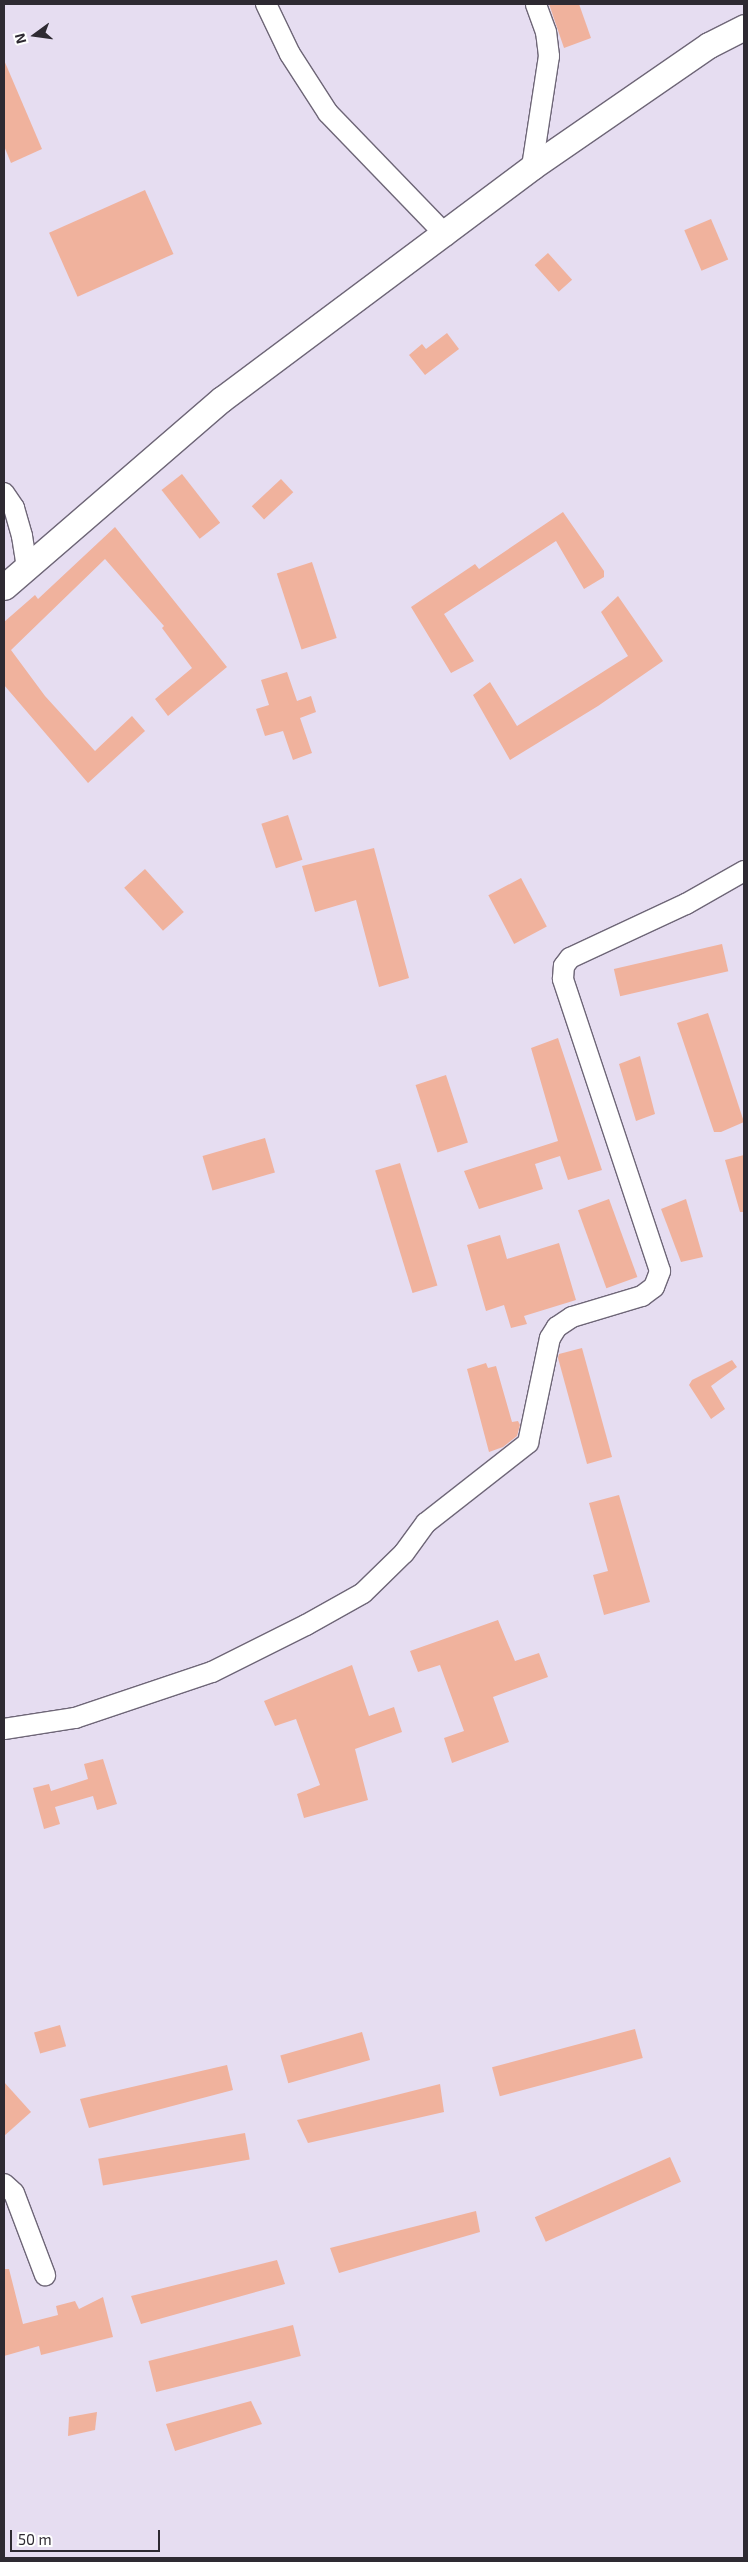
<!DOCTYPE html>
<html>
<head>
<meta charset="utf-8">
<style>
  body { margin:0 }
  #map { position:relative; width:748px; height:2562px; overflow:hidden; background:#e6ddf1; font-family:"Exo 2",sans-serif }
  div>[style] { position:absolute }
  .building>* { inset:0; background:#f0b29d; transform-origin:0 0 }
  .roads { filter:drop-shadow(1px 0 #6e6677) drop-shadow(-1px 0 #6e6677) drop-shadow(0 1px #6e6677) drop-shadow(0 -1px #6e6677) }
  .minor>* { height:20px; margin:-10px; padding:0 10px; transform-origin:10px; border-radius:10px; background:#fff }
  .tertiary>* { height:25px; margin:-12.5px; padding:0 12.5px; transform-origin:12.5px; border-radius:12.5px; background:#fff }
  span { translate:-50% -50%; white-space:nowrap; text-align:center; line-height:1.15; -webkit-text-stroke:4px #fff; paint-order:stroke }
  .frame { position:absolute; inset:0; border:5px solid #2e2a32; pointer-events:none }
  .north { position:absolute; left:10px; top:10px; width:50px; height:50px; -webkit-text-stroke:4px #fff; paint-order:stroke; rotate:256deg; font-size:14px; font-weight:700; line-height:20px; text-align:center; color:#2e2a32 }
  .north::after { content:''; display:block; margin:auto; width:18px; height:22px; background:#2e2a32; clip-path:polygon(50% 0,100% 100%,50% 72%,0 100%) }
  .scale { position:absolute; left:10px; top:2530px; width:150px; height:22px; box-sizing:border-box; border:2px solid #2e2a32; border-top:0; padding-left:6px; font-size:15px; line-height:18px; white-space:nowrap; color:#2e2a32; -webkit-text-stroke:4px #fff; paint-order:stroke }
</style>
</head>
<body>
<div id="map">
  <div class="building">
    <i style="clip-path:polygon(549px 4px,579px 4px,591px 38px,564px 48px)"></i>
    <i style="clip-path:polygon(4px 60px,42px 149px,11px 163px,4px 146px)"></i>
    <i style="left:145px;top:190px;width:70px;height:105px;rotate:66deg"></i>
    <i style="left:711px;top:219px;width:44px;height:29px;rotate:67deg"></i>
    <i style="left:548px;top:253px;width:36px;height:18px;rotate:48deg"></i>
    <i style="clip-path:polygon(447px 333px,459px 349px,425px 375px,409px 355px,422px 344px,426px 349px)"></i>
    <i style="left:182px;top:474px;width:62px;height:26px;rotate:52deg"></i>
    <i style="left:281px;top:479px;width:18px;height:40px;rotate:47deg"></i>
    <i style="clip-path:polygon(563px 512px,604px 571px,604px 577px,584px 589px,556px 541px,444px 614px,474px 661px,451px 673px,411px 607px,475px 564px,479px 569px)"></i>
    <i style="clip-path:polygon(115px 527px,227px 667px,168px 716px,155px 699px,192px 668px,162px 628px,164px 626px,105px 559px,11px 650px,45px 696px,95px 751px,132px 716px,145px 731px,88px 783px,4px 685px,4px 622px,35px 595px,38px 599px)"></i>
    <i style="left:312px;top:562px;width:80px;height:37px;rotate:72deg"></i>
    <i style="clip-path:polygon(618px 596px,663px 661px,598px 706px,510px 760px,473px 695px,490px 682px,517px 726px,628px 656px,601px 612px)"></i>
    <i style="clip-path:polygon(287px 672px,297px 701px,311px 696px,316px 712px,300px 718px,312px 753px,293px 760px,283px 731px,265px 736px,256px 709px,269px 705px,261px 680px)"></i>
    <i style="left:288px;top:815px;width:47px;height:28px;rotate:72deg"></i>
    <i style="clip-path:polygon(374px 848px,409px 978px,379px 987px,356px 900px,315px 912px,302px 866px)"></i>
    <i style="left:145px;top:869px;width:58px;height:28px;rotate:48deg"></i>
    <i style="left:521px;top:878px;width:55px;height:37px;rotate:62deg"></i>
    <i style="left:722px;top:944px;width:28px;height:111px;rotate:77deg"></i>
    <i style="clip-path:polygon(708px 1013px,744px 1122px,721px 1132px,714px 1132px,677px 1023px)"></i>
    <i style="clip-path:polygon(558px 1038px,602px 1170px,568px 1180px,560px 1156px,535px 1164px,543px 1189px,479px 1209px,464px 1171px,558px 1141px,531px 1048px)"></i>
    <i style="clip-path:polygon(640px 1056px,655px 1114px,636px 1121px,619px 1064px)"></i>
    <i style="left:446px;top:1075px;width:71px;height:32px;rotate:72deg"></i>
    <i style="left:265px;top:1138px;width:36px;height:65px;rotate:74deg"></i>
    <i style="clip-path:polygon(744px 1155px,744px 1212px,740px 1212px,725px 1160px)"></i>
    <i style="left:400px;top:1163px;width:128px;height:26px;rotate:73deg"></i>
    <i style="left:609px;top:1199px;width:83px;height:33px;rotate:70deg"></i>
    <i style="clip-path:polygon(686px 1199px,703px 1257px,681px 1262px,661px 1209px)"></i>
    <i style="clip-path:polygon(500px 1235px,507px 1259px,559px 1243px,576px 1300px,524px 1316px,527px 1324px,511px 1328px,504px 1305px,486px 1311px,467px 1245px)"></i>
    <i style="clip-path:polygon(582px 1348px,612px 1457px,587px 1464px,558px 1358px,559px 1354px)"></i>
    <i style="clip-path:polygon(732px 1360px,737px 1367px,711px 1386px,725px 1409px,711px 1419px,689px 1385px,692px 1380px)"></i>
    <i style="clip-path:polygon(486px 1363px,488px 1368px,496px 1366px,512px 1422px,518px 1421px,520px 1425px,517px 1436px,503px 1447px,489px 1452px,467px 1369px)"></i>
    <i style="clip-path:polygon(619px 1495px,650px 1602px,604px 1615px,593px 1575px,608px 1571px,589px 1503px)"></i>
    <i style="clip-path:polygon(498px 1620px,515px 1661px,539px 1653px,548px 1677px,493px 1697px,509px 1742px,452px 1763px,444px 1738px,464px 1731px,440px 1665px,418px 1672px,410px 1651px)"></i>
    <i style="clip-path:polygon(352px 1665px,369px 1716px,394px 1707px,402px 1732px,355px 1749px,368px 1800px,304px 1818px,297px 1794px,320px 1785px,296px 1719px,275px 1726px,264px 1701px)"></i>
    <i style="clip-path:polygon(103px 1759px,117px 1804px,97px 1810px,93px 1796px,55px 1807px,60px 1824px,44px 1829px,33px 1788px,49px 1784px,51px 1791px,88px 1779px,84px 1764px)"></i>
    <i style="left:60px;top:2025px;width:22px;height:27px;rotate:74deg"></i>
    <i style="left:635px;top:2029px;width:30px;height:148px;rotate:75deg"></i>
    <i style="left:362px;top:2032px;width:29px;height:85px;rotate:74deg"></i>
    <i style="clip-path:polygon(227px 2065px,233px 2090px,89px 2128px,80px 2099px)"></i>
    <i style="clip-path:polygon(4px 2082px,31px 2112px,4px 2136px)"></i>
    <i style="clip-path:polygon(440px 2084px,444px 2112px,308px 2143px,297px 2120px)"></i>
    <i style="left:245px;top:2133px;width:27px;height:149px;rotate:80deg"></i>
    <i style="left:670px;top:2157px;width:27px;height:148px;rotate:66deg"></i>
    <i style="clip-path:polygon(476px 2211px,480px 2232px,339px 2273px,330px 2248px)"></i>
    <i style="clip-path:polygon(277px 2260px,285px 2284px,141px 2324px,131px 2296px)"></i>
    <i style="clip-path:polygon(4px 2269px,9px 2269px,23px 2324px,58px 2315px,56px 2306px,75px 2301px,79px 2309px,103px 2297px,113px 2337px,41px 2355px,39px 2346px,4px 2356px)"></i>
    <i style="left:293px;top:2325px;width:32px;height:149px;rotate:76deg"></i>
    <i style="clip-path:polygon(251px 2401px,262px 2424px,175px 2451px,166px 2424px)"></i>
    <i style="clip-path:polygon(97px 2412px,95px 2430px,68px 2436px,69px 2417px)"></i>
  </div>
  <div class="roads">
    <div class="minor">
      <i style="left:266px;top:4px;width:55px;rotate:64.4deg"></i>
      <i style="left:290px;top:54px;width:70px;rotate:57.2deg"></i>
      <i style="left:328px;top:113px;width:170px;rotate:46deg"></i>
      <i style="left:532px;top:167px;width:112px;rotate:-81.3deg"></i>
      <i style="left:549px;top:56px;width:24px;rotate:-97deg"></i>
      <i style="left:546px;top:32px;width:30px;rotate:-110deg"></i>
      <i style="left:4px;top:493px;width:18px;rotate:56deg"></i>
      <i style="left:14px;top:508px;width:29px;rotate:74deg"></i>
      <i style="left:22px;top:536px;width:31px;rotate:81deg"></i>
      <i style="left:4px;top:1729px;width:72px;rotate:-8.8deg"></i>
      <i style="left:75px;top:1718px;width:145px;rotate:-18.6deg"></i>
      <i style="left:212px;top:1672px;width:105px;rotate:-26.6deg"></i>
      <i style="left:306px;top:1625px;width:65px;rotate:-29.3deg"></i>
      <i style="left:363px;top:1593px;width:57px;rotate:-44.3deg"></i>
      <i style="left:404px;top:1553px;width:37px;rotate:-54deg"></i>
      <i style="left:426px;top:1523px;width:130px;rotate:-38.1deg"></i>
      <i style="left:528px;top:1443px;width:107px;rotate:-78.2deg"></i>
      <i style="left:550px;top:1338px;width:13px;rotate:-58deg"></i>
      <i style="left:557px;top:1327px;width:18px;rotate:-34deg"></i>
      <i style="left:572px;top:1317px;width:73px;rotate:-16.7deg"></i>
      <i style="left:642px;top:1296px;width:15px;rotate:-37deg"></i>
      <i style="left:654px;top:1287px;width:17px;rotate:-69deg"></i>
      <i style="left:660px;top:1271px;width:308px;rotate:-108.4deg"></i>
      <i style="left:563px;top:979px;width:13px;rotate:-86deg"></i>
      <i style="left:564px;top:966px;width:10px;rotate:-53deg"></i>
      <i style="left:570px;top:958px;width:128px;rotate:-25deg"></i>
      <i style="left:686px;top:904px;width:67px;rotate:-29.6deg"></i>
      <i style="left:4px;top:2184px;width:13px;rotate:42deg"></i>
      <i style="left:14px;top:2193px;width:88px;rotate:69.3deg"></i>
    </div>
    <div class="tertiary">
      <i style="left:4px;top:587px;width:288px;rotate:-40.8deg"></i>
      <i style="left:222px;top:399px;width:387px;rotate:-36.8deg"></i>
      <i style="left:532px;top:167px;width:215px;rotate:-34.6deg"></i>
      <i style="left:709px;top:45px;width:39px;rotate:-27deg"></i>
    </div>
  </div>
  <div class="frame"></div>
  <div class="north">N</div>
  <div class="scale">50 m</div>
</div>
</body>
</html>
